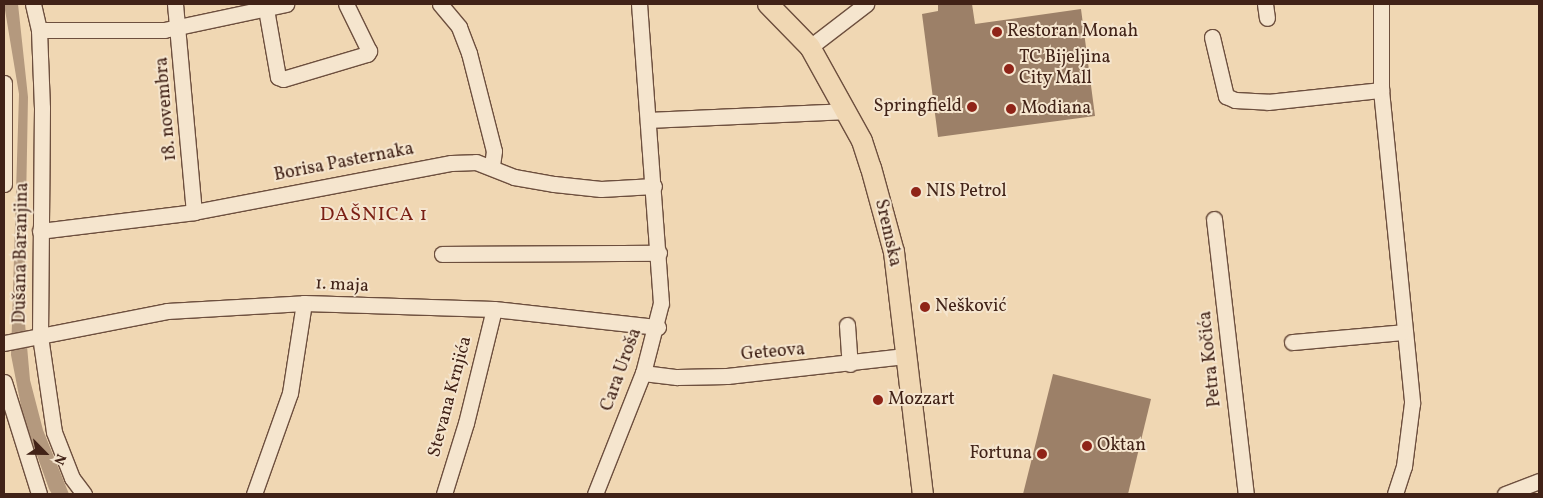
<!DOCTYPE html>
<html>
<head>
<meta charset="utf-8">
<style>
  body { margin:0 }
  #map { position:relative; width:1543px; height:498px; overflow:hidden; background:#f0d7b3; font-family:Vollkorn,serif }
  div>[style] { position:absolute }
  .water>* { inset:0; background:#b4997e }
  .building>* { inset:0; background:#9c8068 }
  .roads { filter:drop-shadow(1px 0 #6d4f3e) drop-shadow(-1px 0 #6d4f3e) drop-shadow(0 1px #6d4f3e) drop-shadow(0 -1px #6d4f3e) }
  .minor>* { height:15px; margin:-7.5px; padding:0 7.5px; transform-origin:7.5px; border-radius:7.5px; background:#f5e5ce }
  .major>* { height:20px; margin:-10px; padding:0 10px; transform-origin:10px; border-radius:10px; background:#f0d7b3 }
  .dots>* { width:14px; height:14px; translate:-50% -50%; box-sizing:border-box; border:2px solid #f5e5ce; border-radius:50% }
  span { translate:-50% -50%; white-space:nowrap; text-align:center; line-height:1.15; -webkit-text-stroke:4px #f5e5ce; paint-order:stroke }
  .poi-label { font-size:18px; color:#412217 }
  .left { translate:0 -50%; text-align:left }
  .right { translate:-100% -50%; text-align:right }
  .street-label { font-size:18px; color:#412217 }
  .quarter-label { font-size:20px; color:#7a1f14; letter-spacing:1px }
  .frame { position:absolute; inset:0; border:5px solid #412217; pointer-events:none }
  .north { position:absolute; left:20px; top:428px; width:50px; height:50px; -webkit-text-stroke:4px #f5e5ce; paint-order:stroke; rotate:113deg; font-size:14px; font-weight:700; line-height:20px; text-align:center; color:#412217 }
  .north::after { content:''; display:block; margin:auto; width:18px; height:22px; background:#412217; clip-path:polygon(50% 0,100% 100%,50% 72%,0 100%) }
</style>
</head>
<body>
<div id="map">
  <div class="water">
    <i style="clip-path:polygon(4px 4px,18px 4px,28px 97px,24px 312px,30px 380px,43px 430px,69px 494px,52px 494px,49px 489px,23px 416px,11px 355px,19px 94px)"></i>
  </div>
  <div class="building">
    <i style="clip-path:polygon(938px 4px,972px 4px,975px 24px,1081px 9px,1095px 116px,938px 137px,922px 14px,938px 11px)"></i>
    <i style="clip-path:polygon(1053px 374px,1151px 399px,1128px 494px,1023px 494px)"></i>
  </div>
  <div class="roads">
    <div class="minor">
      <i style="left:33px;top:4px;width:27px;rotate:77deg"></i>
      <i style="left:39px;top:30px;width:78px;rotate:87.8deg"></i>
      <i style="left:42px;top:108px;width:228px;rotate:90.5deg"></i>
      <i style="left:40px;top:336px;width:97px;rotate:81.7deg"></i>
      <i style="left:54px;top:432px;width:49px;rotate:68.6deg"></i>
      <i style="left:72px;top:478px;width:20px;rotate:53deg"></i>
      <i style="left:175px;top:4px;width:209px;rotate:84.8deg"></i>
      <i style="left:440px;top:4px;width:30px;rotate:50deg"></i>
      <i style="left:459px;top:27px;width:28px;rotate:69deg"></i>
      <i style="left:469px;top:53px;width:101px;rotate:75.7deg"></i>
      <i style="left:494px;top:151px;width:14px;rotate:98deg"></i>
      <i style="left:1265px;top:4px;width:14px;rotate:82deg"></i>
      <i style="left:1381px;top:4px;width:86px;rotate:90deg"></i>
      <i style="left:1381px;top:90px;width:315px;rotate:84.3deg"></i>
      <i style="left:1412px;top:403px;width:64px;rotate:97.2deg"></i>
      <i style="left:1404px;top:466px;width:29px;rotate:108deg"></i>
      <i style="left:266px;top:9px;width:69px;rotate:80deg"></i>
      <i style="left:278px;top:77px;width:5px;rotate:22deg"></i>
      <i style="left:283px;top:79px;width:88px;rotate:-16.6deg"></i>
      <i style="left:367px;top:54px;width:4px;rotate:-56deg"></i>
      <i style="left:369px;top:51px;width:52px;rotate:-116.1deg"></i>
      <i style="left:39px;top:30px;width:125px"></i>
      <i style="left:164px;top:30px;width:125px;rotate:-12deg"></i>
      <i style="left:1212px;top:37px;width:61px;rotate:76.7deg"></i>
      <i style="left:1226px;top:96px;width:10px;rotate:24deg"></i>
      <i style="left:1235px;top:100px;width:33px;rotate:3deg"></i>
      <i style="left:1268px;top:102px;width:114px;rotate:-6.1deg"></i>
      <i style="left:810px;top:47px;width:71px;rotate:-37.5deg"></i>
      <i style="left:4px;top:83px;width:101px;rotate:90deg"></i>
      <i style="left:649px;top:120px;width:198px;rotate:-2.6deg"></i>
      <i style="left:1214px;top:219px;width:277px;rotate:83.4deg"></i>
      <i style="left:40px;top:231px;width:155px;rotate:-7deg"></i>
      <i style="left:194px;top:212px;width:262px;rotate:-10.8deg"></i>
      <i style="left:451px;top:163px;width:25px;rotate:-2deg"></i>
      <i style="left:476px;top:162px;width:41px;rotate:21.5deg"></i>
      <i style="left:514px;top:177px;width:41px;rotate:9.9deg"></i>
      <i style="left:554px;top:184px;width:47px;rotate:6.1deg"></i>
      <i style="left:601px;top:189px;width:53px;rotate:-3.2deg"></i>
      <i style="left:442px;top:254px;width:217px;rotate:-0.3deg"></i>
      <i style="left:847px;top:325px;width:39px;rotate:86deg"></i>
      <i style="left:1292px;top:342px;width:112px;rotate:-5.1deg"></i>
      <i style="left:4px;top:343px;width:166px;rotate:-11.1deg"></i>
      <i style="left:167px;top:311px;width:137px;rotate:-3.3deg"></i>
      <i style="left:304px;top:303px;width:190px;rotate:1.8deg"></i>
      <i style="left:494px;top:309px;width:165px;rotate:6.3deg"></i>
      <i style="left:643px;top:373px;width:34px;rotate:7deg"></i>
      <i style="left:677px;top:377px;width:50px;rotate:-1.1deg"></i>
      <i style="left:727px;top:376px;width:179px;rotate:-6.4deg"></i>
      <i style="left:4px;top:382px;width:117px;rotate:72.6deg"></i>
      <i style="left:254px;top:494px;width:107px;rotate:-70.4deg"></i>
      <i style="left:290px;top:393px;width:91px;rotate:-81.2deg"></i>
      <i style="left:444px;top:494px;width:74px;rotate:-72.8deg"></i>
      <i style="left:466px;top:423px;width:117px;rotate:-76.2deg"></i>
      <i style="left:595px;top:494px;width:130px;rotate:-68.4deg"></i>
      <i style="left:643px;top:373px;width:72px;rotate:-75.6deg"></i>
      <i style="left:661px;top:303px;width:300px;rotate:-94.2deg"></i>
      <i style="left:1505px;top:494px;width:36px;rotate:-21deg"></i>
    </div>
    <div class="major">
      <i style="left:768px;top:4px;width:60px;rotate:45.7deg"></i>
      <i style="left:810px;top:47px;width:107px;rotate:61deg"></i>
      <i style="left:862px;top:141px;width:28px;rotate:72deg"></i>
      <i style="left:871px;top:168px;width:87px;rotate:74.7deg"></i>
      <i style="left:894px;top:252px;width:244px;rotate:83.2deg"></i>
    </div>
  </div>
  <div class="dots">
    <i style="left:997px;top:32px;background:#8f2418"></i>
    <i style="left:1009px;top:69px;background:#8f2418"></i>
    <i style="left:972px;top:107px;background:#8f2418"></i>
    <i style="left:1011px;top:109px;background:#8f2418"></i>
    <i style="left:916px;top:192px;background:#8f2418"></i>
    <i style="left:925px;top:307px;background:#8f2418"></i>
    <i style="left:878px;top:400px;background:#8f2418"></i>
    <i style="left:1087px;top:446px;background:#8f2418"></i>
    <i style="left:1042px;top:454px;background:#8f2418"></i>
  </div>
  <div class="poi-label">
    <span class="left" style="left:1007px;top:32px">Restoran Monah</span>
    <span class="left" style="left:1019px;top:69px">TC Bijeljina<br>City Mall</span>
    <span class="right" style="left:962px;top:107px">Springfield</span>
    <span class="left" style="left:1021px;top:109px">Modiana</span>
    <span class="left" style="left:926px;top:192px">NIS Petrol</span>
    <span class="left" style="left:935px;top:307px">Nešković</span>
    <span class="left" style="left:888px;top:400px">Mozzart</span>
    <span class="left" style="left:1097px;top:446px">Oktan</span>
    <span class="right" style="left:1032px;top:454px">Fortuna</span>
  </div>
  <div class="street-label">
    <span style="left:167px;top:109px;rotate:-95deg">18. novembra</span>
    <span style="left:344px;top:163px;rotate:-11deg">Borisa Pasternaka</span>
    <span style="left:887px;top:233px;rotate:77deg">Sremska</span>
    <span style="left:22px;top:253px;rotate:-89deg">Dušana Baranjina</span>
    <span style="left:342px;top:286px;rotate:3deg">1. maja</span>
    <span style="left:773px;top:353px;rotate:-5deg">Geteova</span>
    <span style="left:1211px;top:359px;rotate:-96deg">Petra Kočića</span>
    <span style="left:622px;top:370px;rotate:-70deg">Cara Uroša</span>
    <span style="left:451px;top:397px;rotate:-75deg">Stevana Krnjića</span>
  </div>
  <div class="quarter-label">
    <span style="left:374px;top:215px">DAŠNICA 1</span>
  </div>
  <div class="frame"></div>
  <div class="north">N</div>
</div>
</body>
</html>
